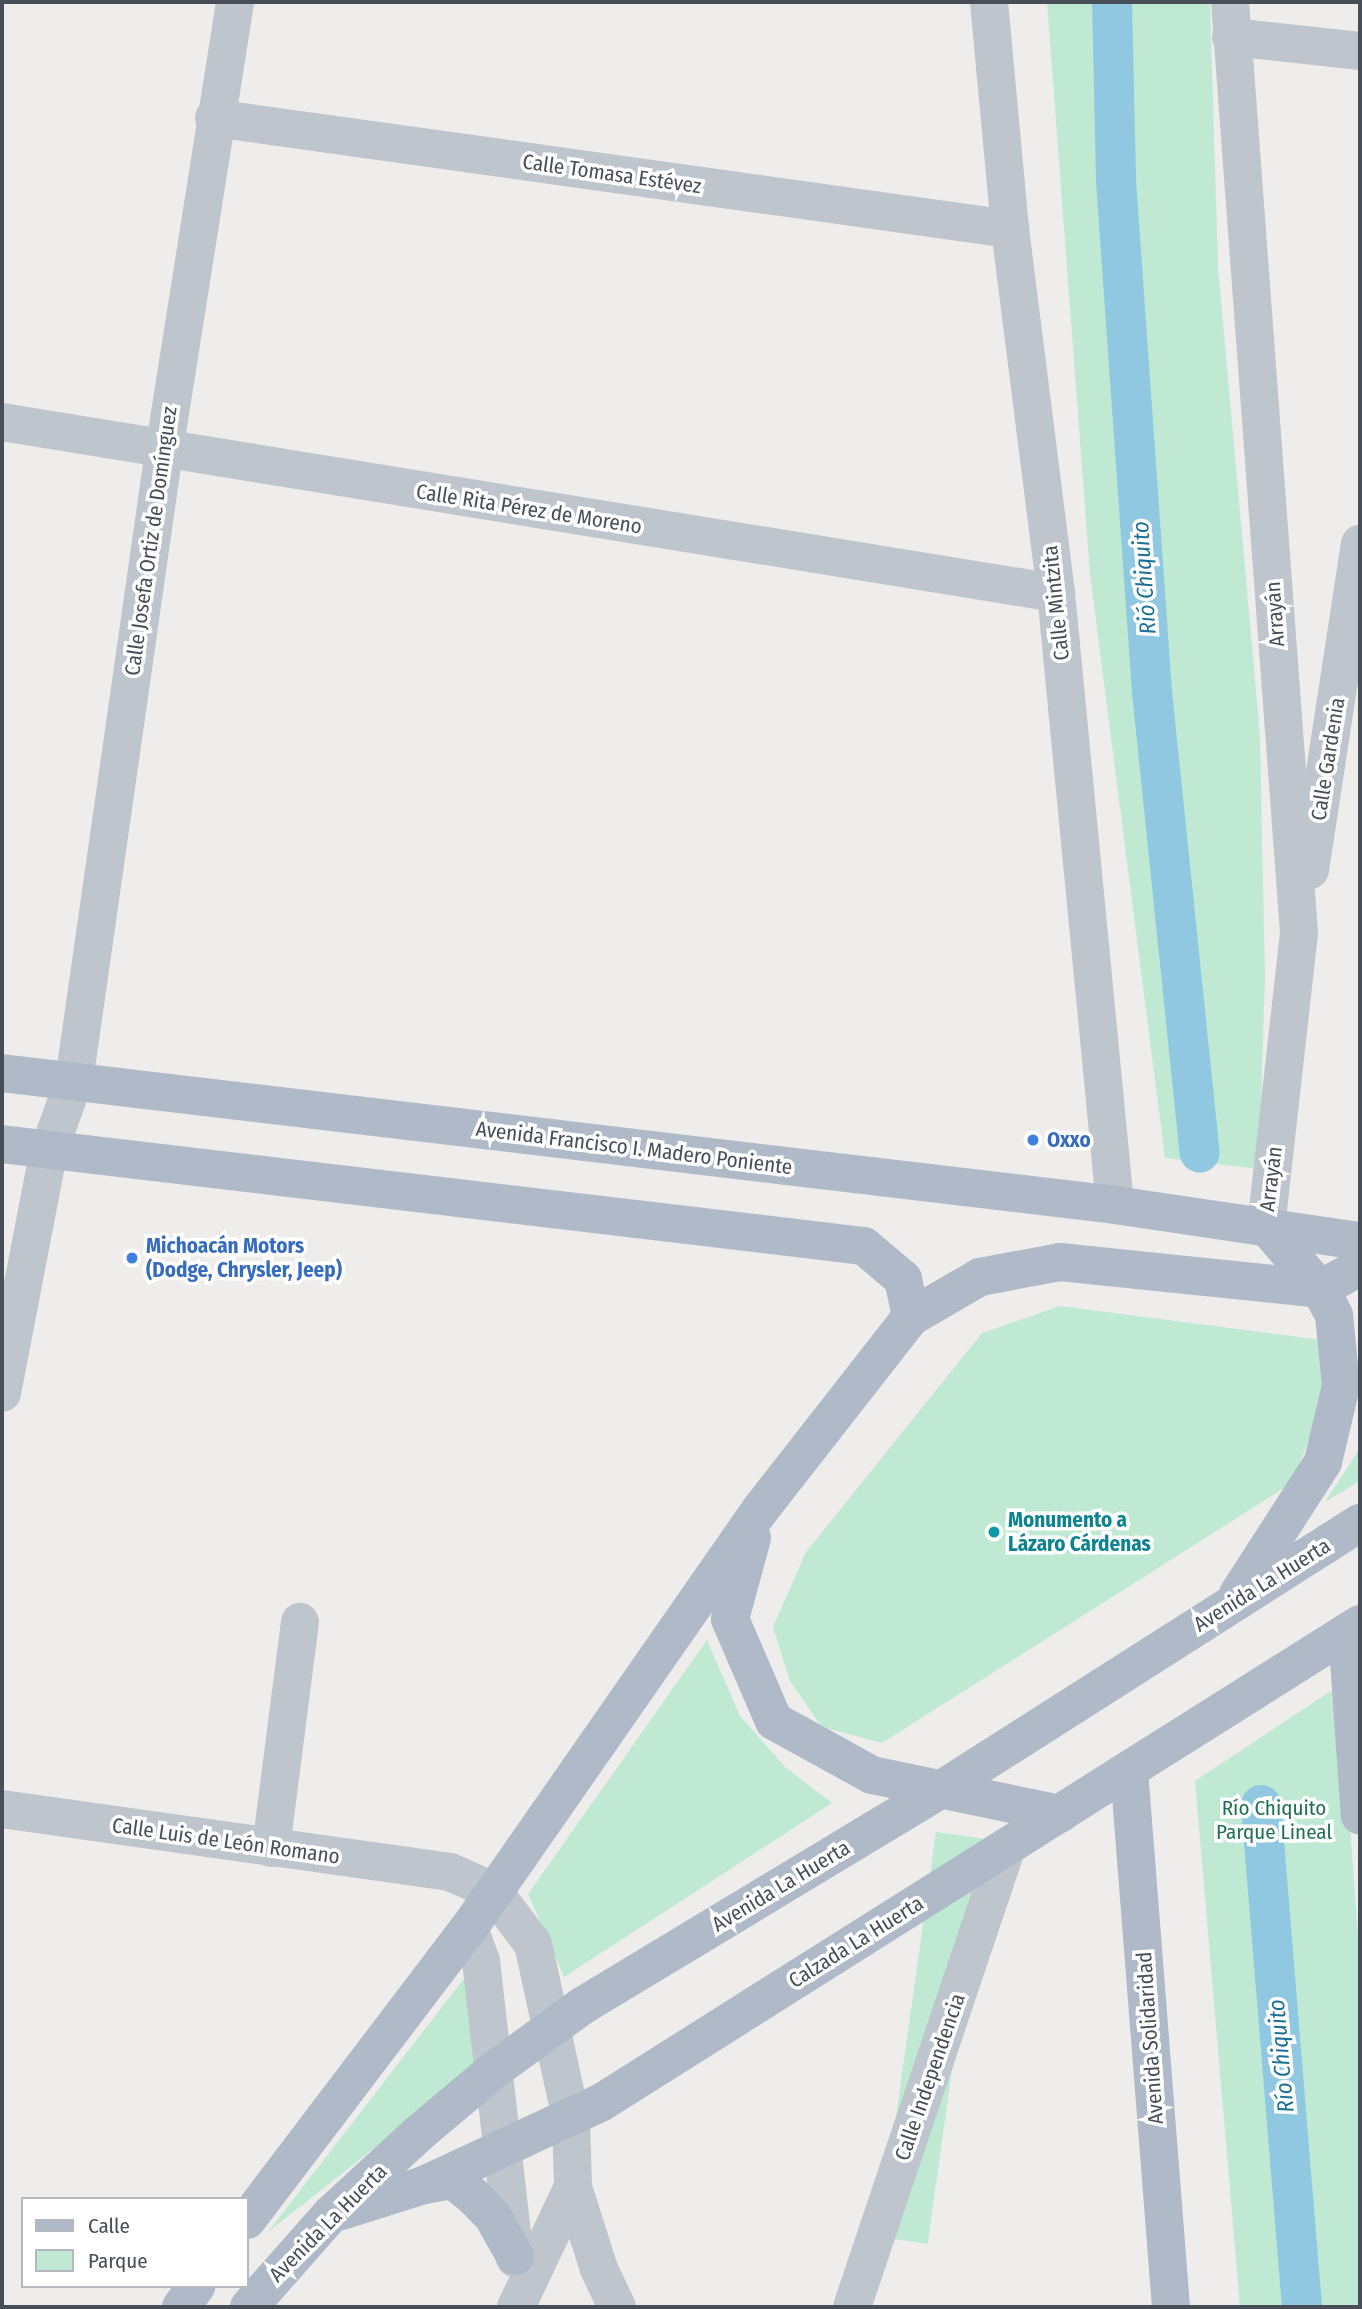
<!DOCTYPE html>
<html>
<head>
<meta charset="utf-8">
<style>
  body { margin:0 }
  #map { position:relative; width:1362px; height:2309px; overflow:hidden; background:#efedec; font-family:"Fira Sans Condensed",sans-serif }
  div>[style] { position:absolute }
  .green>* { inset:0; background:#bfe9d3; transform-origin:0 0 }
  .canal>* { height:40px; margin:-20px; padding:0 20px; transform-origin:20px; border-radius:20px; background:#90c8e1 }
  .minor>* { height:38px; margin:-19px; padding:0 19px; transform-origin:19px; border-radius:19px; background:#bfc5cd }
  .major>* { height:38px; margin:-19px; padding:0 19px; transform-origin:19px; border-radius:19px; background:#afb9c8 }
  .dots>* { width:19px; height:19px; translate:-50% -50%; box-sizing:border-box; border:4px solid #fff; border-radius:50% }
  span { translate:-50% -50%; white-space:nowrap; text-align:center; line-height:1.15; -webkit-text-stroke:7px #fff; paint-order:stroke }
  .street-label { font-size:21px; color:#474e57 }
  .shop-label { font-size:21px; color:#366cbe; font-weight:700 }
  .left { translate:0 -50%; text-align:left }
  .culture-label { font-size:21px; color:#0d838f; font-weight:700 }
  .park-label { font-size:21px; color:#217050 }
  .water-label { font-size:23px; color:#1c6f95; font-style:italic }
  .frame { position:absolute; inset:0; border:4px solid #474e57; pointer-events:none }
  .legend { position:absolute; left:21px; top:2197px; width:228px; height:91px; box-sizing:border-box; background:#fff; border:2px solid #b5b8bc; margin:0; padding:9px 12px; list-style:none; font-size:21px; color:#474e57 }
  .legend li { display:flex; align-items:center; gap:14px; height:35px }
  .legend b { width:35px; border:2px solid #b5b8bc }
</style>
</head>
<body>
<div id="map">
  <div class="green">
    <i style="clip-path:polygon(1047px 2px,1210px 2px,1218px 266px,1260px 736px,1265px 977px,1259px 1169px,1165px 1158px,1090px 574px)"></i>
    <i style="clip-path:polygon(1060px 1306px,1322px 1340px,1329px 1389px,1292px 1483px,882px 1743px,822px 1727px,790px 1681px,773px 1627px,806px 1552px,982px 1333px)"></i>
    <i style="clip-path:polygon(1360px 1446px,1360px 1481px,1325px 1502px,1360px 1448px)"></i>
    <i style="clip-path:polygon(707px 1640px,740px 1716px,785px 1767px,832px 1803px,564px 1977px,528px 1894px)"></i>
    <i style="clip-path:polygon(1340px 1685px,1360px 1964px,1360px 2307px,1240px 2307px,1195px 1781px)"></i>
    <i style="left:936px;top:1832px;width:49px;height:409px;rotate:8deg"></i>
    <i style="clip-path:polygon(469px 1972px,478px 2066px,268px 2232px)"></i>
  </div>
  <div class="canal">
    <i style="left:1112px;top:2px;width:179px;rotate:88.7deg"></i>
    <i style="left:1116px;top:181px;width:512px;rotate:85.97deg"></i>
    <i style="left:1152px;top:692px;width:463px;rotate:84.1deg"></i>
    <i style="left:1261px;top:1805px;width:504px;rotate:85.33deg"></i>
  </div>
  <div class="minor">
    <i style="left:989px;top:2px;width:228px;rotate:84.7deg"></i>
    <i style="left:1010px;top:229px;width:367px;rotate:82.8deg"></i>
    <i style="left:1056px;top:593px;width:615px;rotate:84.49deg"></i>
    <i style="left:1230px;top:2px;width:934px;rotate:85.76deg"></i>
    <i style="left:1299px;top:933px;width:295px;rotate:96.4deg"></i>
    <i style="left:1231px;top:37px;width:130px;rotate:6.2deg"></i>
    <i style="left:214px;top:118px;width:804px;rotate:7.94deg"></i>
    <i style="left:2px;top:422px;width:1068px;rotate:9.22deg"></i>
    <i style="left:1310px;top:870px;width:330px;rotate:-81.3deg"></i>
    <i style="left:2px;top:1393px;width:248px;rotate:-79.1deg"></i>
    <i style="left:49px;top:1150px;width:73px;rotate:-70.1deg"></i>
    <i style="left:74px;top:1081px;width:636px;rotate:-81.87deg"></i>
    <i style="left:164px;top:451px;width:455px;rotate:-81deg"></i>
    <i style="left:2px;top:1809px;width:452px;rotate:8deg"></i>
    <i style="left:450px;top:1872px;width:47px;rotate:23.8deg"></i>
    <i style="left:493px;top:1891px;width:66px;rotate:53deg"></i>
    <i style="left:533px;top:1944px;width:179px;rotate:77.7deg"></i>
    <i style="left:571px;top:2119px;width:68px;rotate:88.3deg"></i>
    <i style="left:573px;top:2187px;width:133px;rotate:115.4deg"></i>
    <i style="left:271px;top:1848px;width:228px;rotate:-82.7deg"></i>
    <i style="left:469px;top:1928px;width:35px;rotate:70deg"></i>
    <i style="left:481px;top:1961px;width:299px;rotate:83.5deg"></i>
    <i style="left:573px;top:2187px;width:86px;rotate:72.4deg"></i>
    <i style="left:599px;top:2269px;width:42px;rotate:64.7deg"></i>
    <i style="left:852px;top:2307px;width:486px;rotate:-71.4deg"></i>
  </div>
  <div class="major">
    <i style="left:2px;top:1073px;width:1121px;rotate:6.76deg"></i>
    <i style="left:1115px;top:1205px;width:248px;rotate:8.4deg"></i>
    <i style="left:2px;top:1144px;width:868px;rotate:6.75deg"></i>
    <i style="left:864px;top:1246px;width:51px;rotate:40.2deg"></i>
    <i style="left:903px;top:1279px;width:39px;rotate:78deg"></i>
    <i style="left:752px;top:1538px;width:84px;rotate:105.2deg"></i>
    <i style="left:730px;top:1619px;width:111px;rotate:66.7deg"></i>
    <i style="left:774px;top:1721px;width:112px;rotate:28.9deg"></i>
    <i style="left:872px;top:1775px;width:192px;rotate:11.7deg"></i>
    <i style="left:1238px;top:1594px;width:157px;rotate:-57.2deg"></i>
    <i style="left:1323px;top:1462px;width:78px;rotate:-76.7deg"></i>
    <i style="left:1341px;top:1386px;width:71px;rotate:-95.6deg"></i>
    <i style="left:1334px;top:1315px;width:30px;rotate:-118deg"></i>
    <i style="left:1320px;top:1289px;width:83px;rotate:-130.6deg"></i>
    <i style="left:1347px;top:1632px;width:184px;rotate:86deg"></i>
    <i style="left:1129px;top:1770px;width:539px;rotate:85.53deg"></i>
    <i style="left:424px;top:2185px;width:29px;rotate:-10deg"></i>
    <i style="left:453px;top:2180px;width:26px;rotate:39deg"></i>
    <i style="left:473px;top:2196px;width:29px;rotate:46deg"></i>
    <i style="left:493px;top:2217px;width:45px;rotate:60.6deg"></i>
    <i style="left:342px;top:2211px;width:86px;rotate:-17.6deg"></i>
    <i style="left:424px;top:2185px;width:196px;rotate:-25deg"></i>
    <i style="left:602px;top:2102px;width:896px;rotate:-32.24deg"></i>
    <i style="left:247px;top:2220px;width:367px;rotate:-52.8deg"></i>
    <i style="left:469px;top:1928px;width:509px;rotate:-55.16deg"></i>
    <i style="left:760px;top:1510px;width:245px;rotate:-52deg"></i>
    <i style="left:911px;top:1317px;width:80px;rotate:-30.1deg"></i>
    <i style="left:980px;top:1277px;width:81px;rotate:-10.6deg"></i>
    <i style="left:1060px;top:1262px;width:261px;rotate:5.9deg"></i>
    <i style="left:1320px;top:1289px;width:46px;rotate:-28.8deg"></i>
    <i style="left:181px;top:2307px;width:26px;rotate:-54deg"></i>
    <i style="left:249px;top:2307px;width:123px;rotate:-48.6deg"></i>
    <i style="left:330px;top:2215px;width:120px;rotate:-42.6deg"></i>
    <i style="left:418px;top:2134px;width:99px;rotate:-40.1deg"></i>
    <i style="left:494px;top:2070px;width:109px;rotate:-36deg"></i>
    <i style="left:582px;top:2006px;width:420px;rotate:-31.1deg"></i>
    <i style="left:942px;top:1789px;width:495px;rotate:-32.5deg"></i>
  </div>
  <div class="dots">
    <i style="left:1033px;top:1140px;background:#3f7fe0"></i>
    <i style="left:132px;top:1258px;background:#3f7fe0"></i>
    <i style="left:994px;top:1532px;background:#0f9aa8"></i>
  </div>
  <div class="street-label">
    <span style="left:612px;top:174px;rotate:8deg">Calle Tomasa Estévez</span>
    <span style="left:529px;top:509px;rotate:9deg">Calle Rita Pérez de Moreno</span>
    <span style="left:151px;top:541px;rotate:-82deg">Calle Josefa Ortiz de Domínguez</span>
    <span style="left:1056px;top:603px;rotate:-96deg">Calle Mintzita</span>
    <span style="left:1275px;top:614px;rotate:-94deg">Arrayán</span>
    <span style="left:1328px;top:759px;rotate:-81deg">Calle Gardenia</span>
    <span style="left:634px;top:1148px;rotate:7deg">Avenida Francisco I. Madero Poniente</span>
    <span style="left:1271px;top:1179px;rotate:-83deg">Arrayán</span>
    <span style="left:1262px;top:1585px;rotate:-32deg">Avenida La Huerta</span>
    <span style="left:226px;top:1841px;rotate:8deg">Calle Luis de León Romano</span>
    <span style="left:781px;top:1886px;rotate:-31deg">Avenida La Huerta</span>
    <span style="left:856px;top:1942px;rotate:-32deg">Calzada La Huerta</span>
    <span style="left:1150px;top:2038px;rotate:-94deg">Avenida Solidaridad</span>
    <span style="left:930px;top:2077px;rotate:-71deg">Calle Independencia</span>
    <span style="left:328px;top:2223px;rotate:-45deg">Avenida La Huerta</span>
  </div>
  <div class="shop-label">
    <span class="left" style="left:1047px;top:1140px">Oxxo</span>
    <span class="left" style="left:146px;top:1258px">Michoacán Motors<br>(Dodge, Chrysler, Jeep)</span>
  </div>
  <div class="culture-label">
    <span class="left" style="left:1008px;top:1532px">Monumento a<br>Lázaro Cárdenas</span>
  </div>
  <div class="park-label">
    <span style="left:1274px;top:1820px">Río Chiquito<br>Parque Lineal</span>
  </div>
  <div class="water-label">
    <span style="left:1144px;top:578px;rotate:-94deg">Rió Chiquito</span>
    <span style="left:1281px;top:2056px;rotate:-95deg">Río Chiquito</span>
  </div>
  <div class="frame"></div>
  <ul class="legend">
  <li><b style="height:9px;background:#afb9c8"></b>Calle</li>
  <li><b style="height:19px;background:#bfe9d3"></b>Parque</li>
  </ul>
</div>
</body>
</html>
